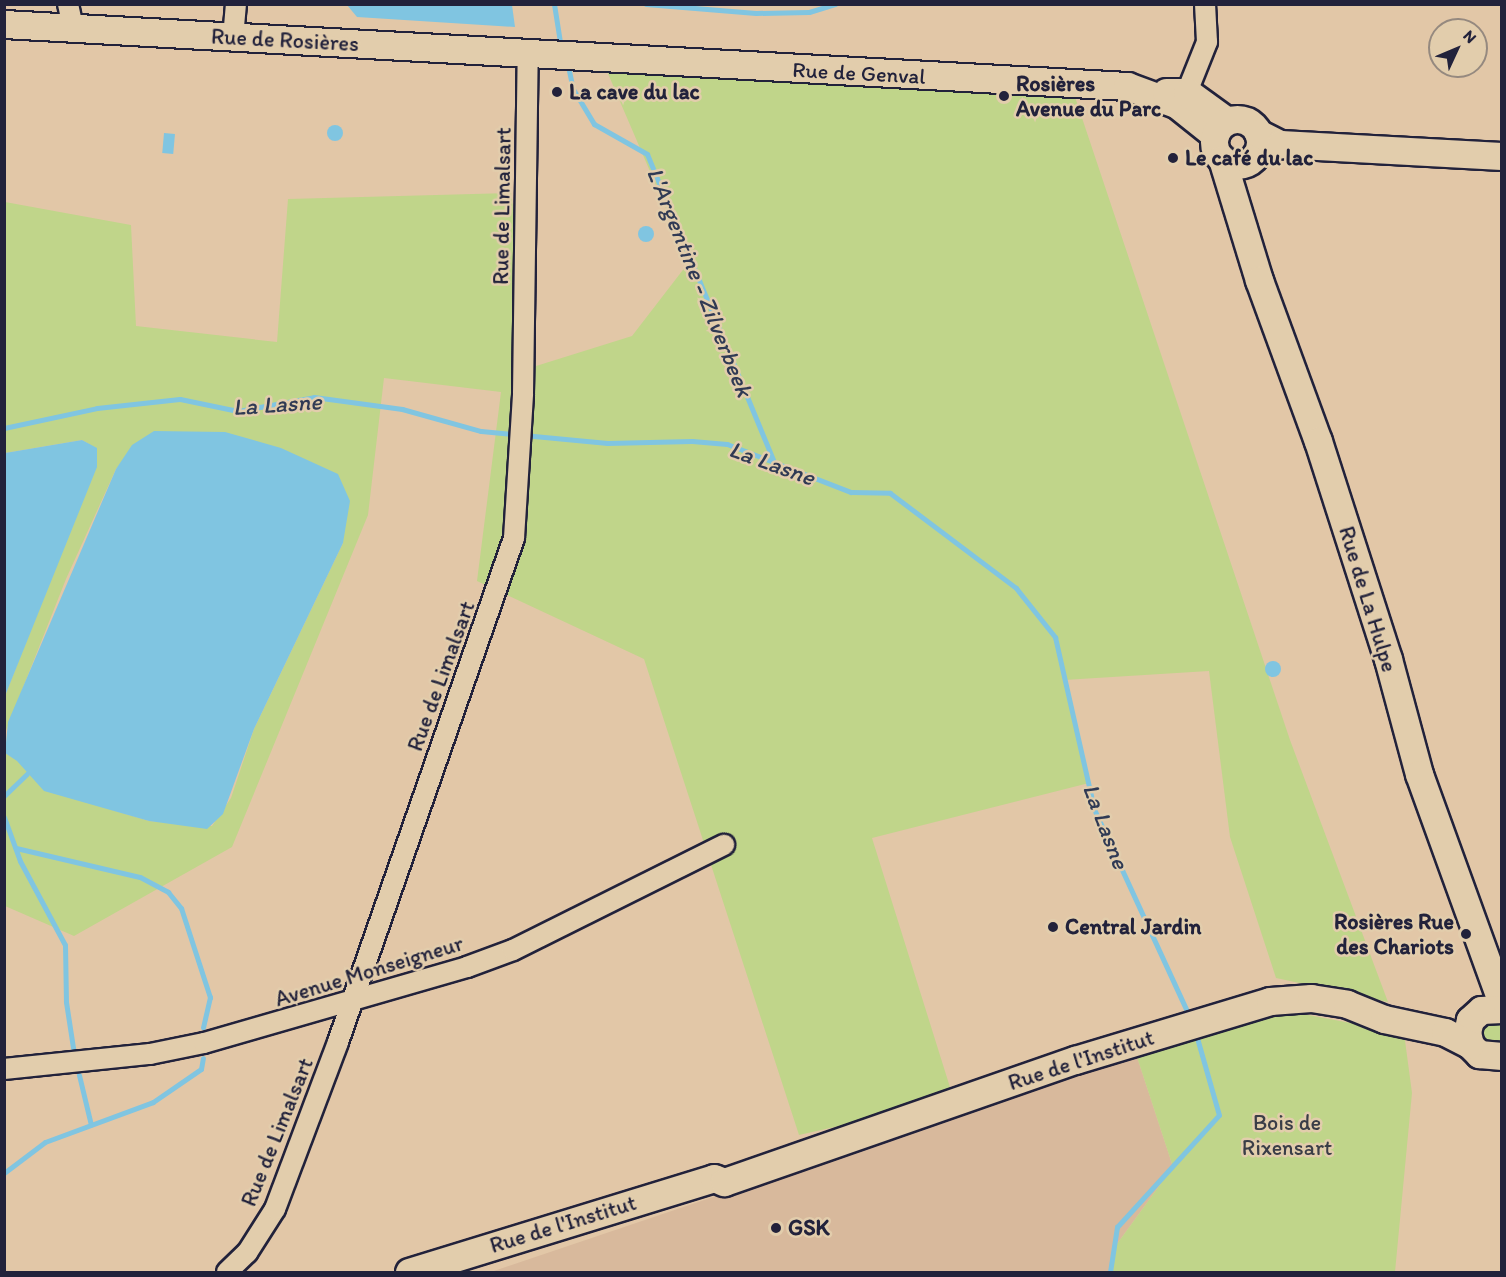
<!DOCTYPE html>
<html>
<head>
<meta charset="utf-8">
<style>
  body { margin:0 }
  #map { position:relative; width:1506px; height:1277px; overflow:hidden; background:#e2c7a7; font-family:Itim,sans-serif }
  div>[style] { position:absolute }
  .built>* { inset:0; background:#d8b99c }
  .green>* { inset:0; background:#c0d58a }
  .round { border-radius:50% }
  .water>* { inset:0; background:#80c5e1; transform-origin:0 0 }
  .stream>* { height:5px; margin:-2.5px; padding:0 2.5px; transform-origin:2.5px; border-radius:2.5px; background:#80c5e1 }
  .roads { filter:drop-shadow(2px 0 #22223b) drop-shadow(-2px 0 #22223b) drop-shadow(0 2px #22223b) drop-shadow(0 -2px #22223b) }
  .street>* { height:20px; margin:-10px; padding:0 10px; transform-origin:10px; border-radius:10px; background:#e2cdac }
  .secondary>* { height:27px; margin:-13.5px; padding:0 13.5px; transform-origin:13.5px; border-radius:13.5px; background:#e2cdac }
  .secondary>.ring { margin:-13.5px; padding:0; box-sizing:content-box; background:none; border:27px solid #e2cdac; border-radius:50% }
  .dots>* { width:16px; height:16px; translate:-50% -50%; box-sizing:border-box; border:3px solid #e2cdac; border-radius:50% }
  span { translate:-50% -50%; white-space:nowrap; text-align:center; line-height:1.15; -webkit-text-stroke:5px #e2cdac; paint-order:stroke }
  .street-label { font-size:22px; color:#22223b }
  .poi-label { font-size:22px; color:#22223b; font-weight:700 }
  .left { translate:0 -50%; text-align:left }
  .right { translate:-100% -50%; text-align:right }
  .park-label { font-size:22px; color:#3a3d47 }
  .water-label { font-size:24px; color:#303a54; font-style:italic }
  .frame { position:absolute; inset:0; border:6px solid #22223b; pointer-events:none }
  .north { position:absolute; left:1428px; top:18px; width:60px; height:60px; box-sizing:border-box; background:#e2cdac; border:2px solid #95897f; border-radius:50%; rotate:46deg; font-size:16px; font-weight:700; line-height:24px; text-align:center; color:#22223b }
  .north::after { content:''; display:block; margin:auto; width:21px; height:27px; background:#22223b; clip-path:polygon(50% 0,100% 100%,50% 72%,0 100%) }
</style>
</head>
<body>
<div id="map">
  <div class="built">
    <i style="clip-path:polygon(1136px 1054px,1173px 1167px,1114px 1248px,1111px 1272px,491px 1272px)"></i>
  </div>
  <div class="green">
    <i style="clip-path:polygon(606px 69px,1068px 76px,1290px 740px,1388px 1002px,1276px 978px,1230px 837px,1209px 671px,1064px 680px,1089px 783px,872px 838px,954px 1100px,799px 1135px,644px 659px,477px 581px,501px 392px,384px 378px,368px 515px,232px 847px,74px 936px,5px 906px,5px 753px,99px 806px,149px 821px,212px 826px,231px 798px,254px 729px,343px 543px,139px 442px,116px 469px,66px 579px,5px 733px,5px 696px,48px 585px,89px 444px,82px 440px,5px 453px,5px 202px,131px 225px,136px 326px,277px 342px,288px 199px,511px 193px,536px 366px,632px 336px,689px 262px)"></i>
    <i style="clip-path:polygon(1287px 1011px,1404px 1033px,1412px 1093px,1395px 1272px,1111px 1272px,1114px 1248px,1173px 1167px,1136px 1054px)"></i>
    <i class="round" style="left:1480px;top:1021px;width:24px;height:24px"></i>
  </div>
  <div class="water">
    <i style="clip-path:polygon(347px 5px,512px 5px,515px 27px,357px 17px)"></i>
    <i class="round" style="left:327px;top:125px;width:16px;height:16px"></i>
    <i style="left:164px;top:133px;width:11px;height:20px;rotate:5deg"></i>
    <i class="round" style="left:638px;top:226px;width:16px;height:16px"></i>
    <i style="clip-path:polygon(154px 431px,225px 432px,281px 448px,338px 474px,350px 501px,343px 543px,254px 729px,223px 814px,207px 829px,149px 821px,44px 791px,17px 761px,5px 753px,8px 722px,116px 469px,132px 445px)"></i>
    <i style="clip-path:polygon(82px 440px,97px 448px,97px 467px,5px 696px,5px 453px)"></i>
    <i class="round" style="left:1265px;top:661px;width:16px;height:16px"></i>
  </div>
  <div class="stream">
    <i style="left:554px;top:4px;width:39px;rotate:81deg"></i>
    <i style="left:646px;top:4px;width:110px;rotate:4.7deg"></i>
    <i style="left:756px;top:13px;width:53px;rotate:-1.1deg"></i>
    <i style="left:809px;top:12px;width:27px;rotate:-17deg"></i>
    <i style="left:568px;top:66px;width:24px;rotate:78deg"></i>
    <i style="left:573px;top:89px;width:41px;rotate:59deg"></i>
    <i style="left:594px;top:124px;width:61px;rotate:29.5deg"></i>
    <i style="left:647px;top:154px;width:331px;rotate:67.6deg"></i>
    <i style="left:4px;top:428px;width:95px;rotate:-12.1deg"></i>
    <i style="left:97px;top:408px;width:83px;rotate:-6.2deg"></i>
    <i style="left:180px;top:399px;width:59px;rotate:11.7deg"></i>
    <i style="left:238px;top:411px;width:77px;rotate:-10.4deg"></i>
    <i style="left:314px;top:397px;width:89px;rotate:7.8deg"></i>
    <i style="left:402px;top:409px;width:82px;rotate:15.6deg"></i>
    <i style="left:481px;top:431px;width:127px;rotate:5.4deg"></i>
    <i style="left:607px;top:443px;width:85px;rotate:-1.3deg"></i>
    <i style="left:692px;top:441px;width:35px;rotate:5deg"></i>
    <i style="left:727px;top:444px;width:133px;rotate:21.2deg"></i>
    <i style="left:851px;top:492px;width:39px;rotate:1deg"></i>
    <i style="left:890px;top:493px;width:158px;rotate:37deg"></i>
    <i style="left:1016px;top:588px;width:63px;rotate:51.5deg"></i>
    <i style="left:1055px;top:637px;width:176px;rotate:77.2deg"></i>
    <i style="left:1094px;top:809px;width:225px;rotate:65.3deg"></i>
    <i style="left:4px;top:796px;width:32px;rotate:-44deg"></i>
    <i style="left:4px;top:817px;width:47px;rotate:70deg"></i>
    <i style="left:20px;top:861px;width:95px;rotate:61.8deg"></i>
    <i style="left:65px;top:945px;width:57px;rotate:89deg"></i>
    <i style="left:66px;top:1002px;width:47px;rotate:81.3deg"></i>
    <i style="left:16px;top:848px;width:127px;rotate:13.2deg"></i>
    <i style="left:140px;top:877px;width:32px;rotate:28deg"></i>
    <i style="left:168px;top:892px;width:21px;rotate:51deg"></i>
    <i style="left:181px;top:908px;width:94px;rotate:72deg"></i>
    <i style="left:210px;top:997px;width:31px;rotate:103deg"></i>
    <i style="left:79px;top:1075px;width:51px;rotate:76.5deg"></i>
    <i style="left:4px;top:1173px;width:51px;rotate:-37.1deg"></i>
    <i style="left:45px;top:1142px;width:115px;rotate:-20.3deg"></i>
    <i style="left:153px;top:1102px;width:58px;rotate:-34.5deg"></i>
    <i style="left:201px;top:1069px;width:11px;rotate:-80deg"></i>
    <i style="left:1110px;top:1272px;width:46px;rotate:-81.2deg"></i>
    <i style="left:1117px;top:1227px;width:151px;rotate:-47.7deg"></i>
    <i style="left:1219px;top:1115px;width:84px;rotate:-105.9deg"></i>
  </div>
  <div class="roads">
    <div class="street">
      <i style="left:68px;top:4px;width:24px;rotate:78deg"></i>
      <i style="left:233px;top:38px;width:34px;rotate:-85deg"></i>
      <i style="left:1187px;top:92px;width:54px;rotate:-68.2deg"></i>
      <i style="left:1207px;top:42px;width:38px;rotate:-93deg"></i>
      <i style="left:4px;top:1069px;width:147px;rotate:-5.9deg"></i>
      <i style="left:150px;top:1054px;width:55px;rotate:-11.5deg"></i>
      <i style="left:204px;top:1043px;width:274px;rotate:-16.1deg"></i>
      <i style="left:467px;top:967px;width:49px;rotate:-20.3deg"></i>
      <i style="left:513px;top:950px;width:236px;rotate:-26.5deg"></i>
      <i style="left:227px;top:1272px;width:28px;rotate:-44deg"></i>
      <i style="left:247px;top:1253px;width:52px;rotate:-57.5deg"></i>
      <i style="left:275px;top:1209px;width:178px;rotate:-69.3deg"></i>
      <i style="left:338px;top:1042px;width:534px;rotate:-70.75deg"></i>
      <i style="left:514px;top:538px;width:145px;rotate:-86.4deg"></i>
      <i style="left:523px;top:393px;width:339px;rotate:-89.2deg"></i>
    </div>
    <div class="secondary">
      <i style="left:4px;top:24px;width:1125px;rotate:3.16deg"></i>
      <i style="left:1127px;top:86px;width:52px;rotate:20.2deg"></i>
      <i style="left:1176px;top:104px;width:50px;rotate:38.5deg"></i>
      <i style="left:1166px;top:92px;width:21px"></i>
      <i style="left:1187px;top:92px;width:49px;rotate:35.9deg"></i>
      <i class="ring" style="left:1214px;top:119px;width:19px;height:19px"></i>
      <i style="left:1258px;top:133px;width:25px;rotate:27deg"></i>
      <i style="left:1280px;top:144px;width:222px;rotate:3.1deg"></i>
      <i style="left:1222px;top:159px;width:127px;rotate:73deg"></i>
      <i style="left:1259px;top:280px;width:171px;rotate:69.9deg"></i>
      <i style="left:1318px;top:441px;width:229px;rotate:72.2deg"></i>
      <i style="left:1388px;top:659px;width:119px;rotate:74.9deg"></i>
      <i style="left:1419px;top:774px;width:244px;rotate:70.1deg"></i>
      <i style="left:1502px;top:1009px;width:21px;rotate:177deg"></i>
      <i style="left:1481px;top:1010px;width:15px;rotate:138deg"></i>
      <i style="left:1470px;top:1020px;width:12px;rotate:104deg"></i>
      <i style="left:1467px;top:1032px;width:13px;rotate:77deg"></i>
      <i style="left:1470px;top:1045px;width:13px;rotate:45deg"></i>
      <i style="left:1479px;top:1054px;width:23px;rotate:5deg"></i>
      <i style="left:409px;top:1272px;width:319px;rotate:-17.1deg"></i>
      <i style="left:714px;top:1178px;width:11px;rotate:22deg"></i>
      <i style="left:724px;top:1182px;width:372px;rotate:-19.2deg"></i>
      <i style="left:1075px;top:1060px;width:204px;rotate:-16.8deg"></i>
      <i style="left:1270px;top:1001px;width:41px;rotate:-4.2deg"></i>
      <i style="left:1311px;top:998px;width:36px;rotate:9deg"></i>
      <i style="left:1347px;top:1004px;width:40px;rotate:22deg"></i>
      <i style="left:1384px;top:1019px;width:62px;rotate:12deg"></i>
      <i style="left:1445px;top:1032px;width:28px;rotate:27deg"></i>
    </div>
  </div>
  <div class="dots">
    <i style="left:557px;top:92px;background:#22223b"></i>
    <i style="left:1004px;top:96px;background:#22223b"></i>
    <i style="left:1173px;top:158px;background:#22223b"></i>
    <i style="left:1053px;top:927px;background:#22223b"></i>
    <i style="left:1466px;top:934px;background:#22223b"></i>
    <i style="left:776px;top:1228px;background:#22223b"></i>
  </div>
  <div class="street-label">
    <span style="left:285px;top:40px;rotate:3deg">Rue de Rosières</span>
    <span style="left:859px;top:73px;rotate:3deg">Rue de Genval</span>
    <span style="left:502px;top:206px;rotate:-89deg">Rue de Limalsart</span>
    <span style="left:1368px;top:599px;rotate:73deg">Rue de La Hulpe</span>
    <span style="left:441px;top:676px;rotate:-70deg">Rue de Limalsart</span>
    <span style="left:369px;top:971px;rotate:-17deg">Avenue Monseigneur</span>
    <span style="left:1081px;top:1060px;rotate:-18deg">Rue de l'Institut</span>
    <span style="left:277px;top:1132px;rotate:-68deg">Rue de Limalsart</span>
    <span style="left:563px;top:1224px;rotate:-17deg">Rue de l'Institut</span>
  </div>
  <div class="poi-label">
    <span class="left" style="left:1016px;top:96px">Rosières<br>Avenue du Parc</span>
    <span class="left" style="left:569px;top:92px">La cave du lac</span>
    <span class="left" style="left:1185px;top:158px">Le café du lac</span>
    <span class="right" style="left:1454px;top:934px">Rosières Rue<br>des Chariots</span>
    <span class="left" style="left:1065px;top:927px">Central Jardin</span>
    <span class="left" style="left:788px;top:1228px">GSK</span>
  </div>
  <div class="park-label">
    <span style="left:1287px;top:1135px">Bois de<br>Rixensart</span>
  </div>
  <div class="water-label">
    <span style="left:700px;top:282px;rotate:68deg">L'Argentine - Zilverbeek</span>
    <span style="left:277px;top:404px;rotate:-4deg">La Lasne</span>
    <span style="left:772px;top:463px;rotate:20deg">La Lasne</span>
    <span style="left:1106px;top:826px;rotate:69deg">La Lasne</span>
  </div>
  <div class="frame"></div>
  <div class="north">N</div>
</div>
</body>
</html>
